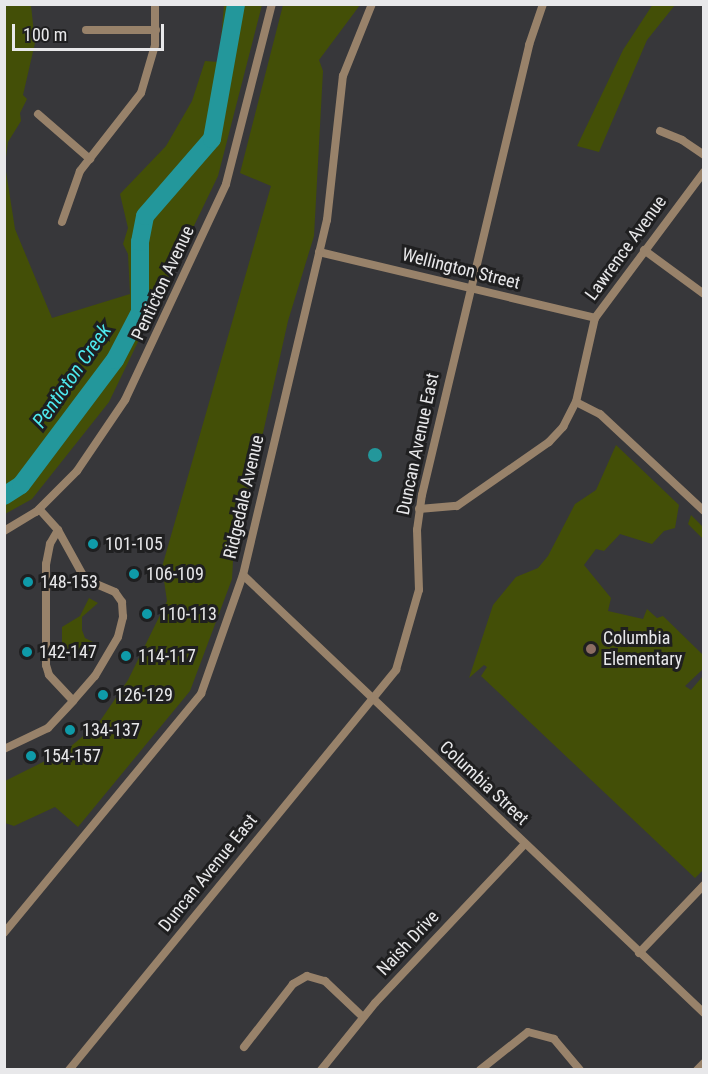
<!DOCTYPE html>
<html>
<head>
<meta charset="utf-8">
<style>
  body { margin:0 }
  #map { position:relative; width:708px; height:1074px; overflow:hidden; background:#37373a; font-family:"Roboto Condensed",sans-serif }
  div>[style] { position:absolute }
  .green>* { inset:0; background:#434f07 }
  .water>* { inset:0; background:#23979b }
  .round { border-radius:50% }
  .river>* { height:18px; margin:-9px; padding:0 9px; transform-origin:9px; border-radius:9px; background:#23979b }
  .street>* { height:8px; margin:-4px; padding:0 4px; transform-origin:4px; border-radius:4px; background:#98826a }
  .dots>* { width:16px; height:16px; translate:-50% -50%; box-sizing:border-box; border:3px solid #1f1f20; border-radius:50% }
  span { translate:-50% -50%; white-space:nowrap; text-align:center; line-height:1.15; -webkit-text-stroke:6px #1f1f20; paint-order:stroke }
  .street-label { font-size:18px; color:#e8e8ea }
  .poi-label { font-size:18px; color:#e8e8ea }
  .left { translate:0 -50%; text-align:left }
  .water-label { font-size:20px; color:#4eeaef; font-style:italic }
  .frame { position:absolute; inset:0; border:6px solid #e8e8ea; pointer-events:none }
  .scale { position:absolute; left:12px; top:24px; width:152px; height:27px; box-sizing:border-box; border:3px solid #e8e8ea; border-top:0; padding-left:8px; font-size:18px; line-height:21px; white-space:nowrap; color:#e8e8ea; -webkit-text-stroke:4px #1f1f20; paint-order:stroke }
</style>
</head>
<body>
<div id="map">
  <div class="green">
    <i style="clip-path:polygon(5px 4px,31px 5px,35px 43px,23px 95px,27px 99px,20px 113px,21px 121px,8px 142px,5px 165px,15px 229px,52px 318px,130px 294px,128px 254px,123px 244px,128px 228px,120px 194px,166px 146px,192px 101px,205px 61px,219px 62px,224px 5px,262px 5px,218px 176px,109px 402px,32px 499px,5px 514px)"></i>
    <i style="clip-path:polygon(653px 4px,675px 5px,647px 40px,599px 152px,577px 146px,623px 50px)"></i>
    <i style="clip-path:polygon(283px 5px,360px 5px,319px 60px,323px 71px,314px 236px,288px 321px,240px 536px,234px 543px,232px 579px,190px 691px,78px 827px,55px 807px,14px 826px,5px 823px,5px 781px,65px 751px,98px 724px,128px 680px,167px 601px,162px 567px,271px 186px,240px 173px)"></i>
    <i style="clip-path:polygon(616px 445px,679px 505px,675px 528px,664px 531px,652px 544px,620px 534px,604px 551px,596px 549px,584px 565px,611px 598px,608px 611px,643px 619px,647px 609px,657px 618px,663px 616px,703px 655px,703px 669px,685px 686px,691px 690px,703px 676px,704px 869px,695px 878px,481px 676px,487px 667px,484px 665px,469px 678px,493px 605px,516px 577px,538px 568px,548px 556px,575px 504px,596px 490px)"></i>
    <i style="clip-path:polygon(691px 515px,703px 527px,703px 539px,688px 524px)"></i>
    <i style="clip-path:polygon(89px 598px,98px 603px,82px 617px,82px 630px,85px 638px,95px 643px,87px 656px,80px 652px,62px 652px,62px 627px,80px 616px)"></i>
  </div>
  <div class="water">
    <i class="round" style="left:368px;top:448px;width:14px;height:14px"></i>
  </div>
  <div class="river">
    <i style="left:4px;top:496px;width:20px;rotate:-33deg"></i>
    <i style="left:21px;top:485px;width:156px;rotate:-53.1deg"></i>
    <i style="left:115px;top:360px;width:54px;rotate:-62.5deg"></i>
    <i style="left:140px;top:312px;width:70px;rotate:-90deg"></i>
    <i style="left:140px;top:242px;width:26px;rotate:-79deg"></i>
    <i style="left:145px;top:216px;width:102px;rotate:-49deg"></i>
    <i style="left:212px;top:139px;width:137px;rotate:-79.9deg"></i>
  </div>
  <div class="street">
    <i style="left:86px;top:30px;width:70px"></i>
    <i style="left:38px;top:114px;width:69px;rotate:40.9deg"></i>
    <i style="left:660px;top:131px;width:24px;rotate:22deg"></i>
    <i style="left:682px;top:140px;width:27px;rotate:34deg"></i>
    <i style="left:62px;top:222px;width:54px;rotate:-70.6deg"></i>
    <i style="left:80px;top:171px;width:99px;rotate:-52deg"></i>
    <i style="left:141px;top:93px;width:50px;rotate:-73.7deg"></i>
    <i style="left:155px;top:45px;width:41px;rotate:-90deg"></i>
    <i style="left:644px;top:250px;width:74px;rotate:36.3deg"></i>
    <i style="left:319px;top:252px;width:284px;rotate:13.4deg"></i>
    <i style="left:576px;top:402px;width:27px;rotate:27deg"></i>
    <i style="left:600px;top:414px;width:142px;rotate:43deg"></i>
    <i style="left:419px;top:509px;width:38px;rotate:-5deg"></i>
    <i style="left:457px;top:506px;width:112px;rotate:-34.8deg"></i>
    <i style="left:549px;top:442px;width:21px;rotate:-47deg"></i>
    <i style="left:563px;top:427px;width:28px;rotate:-63deg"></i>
    <i style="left:576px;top:402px;width:86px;rotate:-77.3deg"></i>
    <i style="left:595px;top:318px;width:182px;rotate:-53.3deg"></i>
    <i style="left:58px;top:530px;width:16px;rotate:120deg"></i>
    <i style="left:50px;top:544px;width:20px;rotate:101deg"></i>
    <i style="left:46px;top:564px;width:101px;rotate:90deg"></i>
    <i style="left:46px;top:665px;width:10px;rotate:73deg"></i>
    <i style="left:49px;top:675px;width:35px;rotate:47deg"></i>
    <i style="left:4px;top:531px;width:37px;rotate:-31deg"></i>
    <i style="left:36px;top:512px;width:58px;rotate:-45deg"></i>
    <i style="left:77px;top:471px;width:86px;rotate:-55.9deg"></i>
    <i style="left:125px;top:400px;width:238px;rotate:-64.9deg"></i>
    <i style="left:226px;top:184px;width:186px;rotate:-75.7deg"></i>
    <i style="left:243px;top:575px;width:636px;rotate:43.53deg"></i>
    <i style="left:4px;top:749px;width:49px;rotate:-25.5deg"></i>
    <i style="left:48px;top:728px;width:37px;rotate:-47deg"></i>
    <i style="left:73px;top:701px;width:33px;rotate:-49deg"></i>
    <i style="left:95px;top:676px;width:45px;rotate:-59.5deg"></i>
    <i style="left:118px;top:637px;width:21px;rotate:-76deg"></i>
    <i style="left:123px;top:617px;width:15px;rotate:-94deg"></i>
    <i style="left:122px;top:602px;width:12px;rotate:-125deg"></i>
    <i style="left:115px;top:592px;width:33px;rotate:-157deg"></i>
    <i style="left:85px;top:579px;width:56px;rotate:-118.9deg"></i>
    <i style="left:58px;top:530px;width:28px;rotate:-132deg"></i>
    <i style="left:4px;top:933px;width:310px;rotate:-50.5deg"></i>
    <i style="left:201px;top:694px;width:126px;rotate:-70.6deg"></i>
    <i style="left:243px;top:575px;width:365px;rotate:-76.7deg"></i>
    <i style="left:327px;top:220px;width:145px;rotate:-83.7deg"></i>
    <i style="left:343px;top:76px;width:78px;rotate:-68.1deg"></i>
    <i style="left:639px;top:953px;width:94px;rotate:-46.3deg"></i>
    <i style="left:244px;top:1047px;width:80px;rotate:-52.1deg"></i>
    <i style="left:293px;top:984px;width:16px;rotate:-30deg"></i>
    <i style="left:307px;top:976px;width:19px;rotate:16deg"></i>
    <i style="left:325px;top:981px;width:52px;rotate:43.5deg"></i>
    <i style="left:69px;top:1070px;width:517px;rotate:-50.73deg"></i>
    <i style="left:396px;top:670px;width:83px;rotate:-74deg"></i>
    <i style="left:419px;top:590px;width:60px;rotate:-91.9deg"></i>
    <i style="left:417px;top:530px;width:35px;rotate:-82deg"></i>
    <i style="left:422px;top:495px;width:463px;rotate:-76.6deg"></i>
    <i style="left:529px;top:45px;width:43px;rotate:-71.1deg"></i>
    <i style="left:321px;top:1070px;width:86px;rotate:-51.1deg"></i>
    <i style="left:375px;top:1003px;width:219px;rotate:-46.7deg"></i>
    <i style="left:480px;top:1070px;width:61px;rotate:-38.4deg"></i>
    <i style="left:528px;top:1032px;width:27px;rotate:15deg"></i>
    <i style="left:554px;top:1039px;width:40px;rotate:50deg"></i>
    <i style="left:697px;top:1070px;width:10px;rotate:-45deg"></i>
  </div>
  <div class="dots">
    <i style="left:93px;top:544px;background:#0f9aa8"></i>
    <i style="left:134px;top:574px;background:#0f9aa8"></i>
    <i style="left:28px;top:582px;background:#0f9aa8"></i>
    <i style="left:147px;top:614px;background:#0f9aa8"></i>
    <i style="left:591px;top:649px;background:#8d6e63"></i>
    <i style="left:27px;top:652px;background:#0f9aa8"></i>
    <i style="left:126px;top:656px;background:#0f9aa8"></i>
    <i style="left:103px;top:695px;background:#0f9aa8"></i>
    <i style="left:70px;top:730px;background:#0f9aa8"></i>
    <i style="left:31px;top:756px;background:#0f9aa8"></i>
  </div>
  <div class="street-label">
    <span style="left:626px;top:248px;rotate:-54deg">Lawrence Avenue</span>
    <span style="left:461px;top:269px;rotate:14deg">Wellington Street</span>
    <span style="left:163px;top:283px;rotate:-65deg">Penticton Avenue</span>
    <span style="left:418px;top:444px;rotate:-78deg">Duncan Avenue East</span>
    <span style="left:244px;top:497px;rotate:-77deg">Ridgedale Avenue</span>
    <span style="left:484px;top:783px;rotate:43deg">Columbia Street</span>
    <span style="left:208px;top:873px;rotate:-51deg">Duncan Avenue East</span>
    <span style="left:408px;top:943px;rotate:-47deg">Naish Drive</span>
  </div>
  <div class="poi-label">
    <span class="left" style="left:105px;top:544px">101-105</span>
    <span class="left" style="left:146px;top:574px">106-109</span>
    <span class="left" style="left:40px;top:582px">148-153</span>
    <span class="left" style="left:159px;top:614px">110-113</span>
    <span class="left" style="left:603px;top:649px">Columbia<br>Elementary</span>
    <span class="left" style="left:39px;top:652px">142-147</span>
    <span class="left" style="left:138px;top:656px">114-117</span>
    <span class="left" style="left:115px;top:695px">126-129</span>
    <span class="left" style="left:82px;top:730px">134-137</span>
    <span class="left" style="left:43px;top:756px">154-157</span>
  </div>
  <div class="water-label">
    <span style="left:72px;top:376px;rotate:-55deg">Penticton Creek</span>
  </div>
  <div class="frame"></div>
  <div class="scale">100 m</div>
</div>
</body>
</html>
